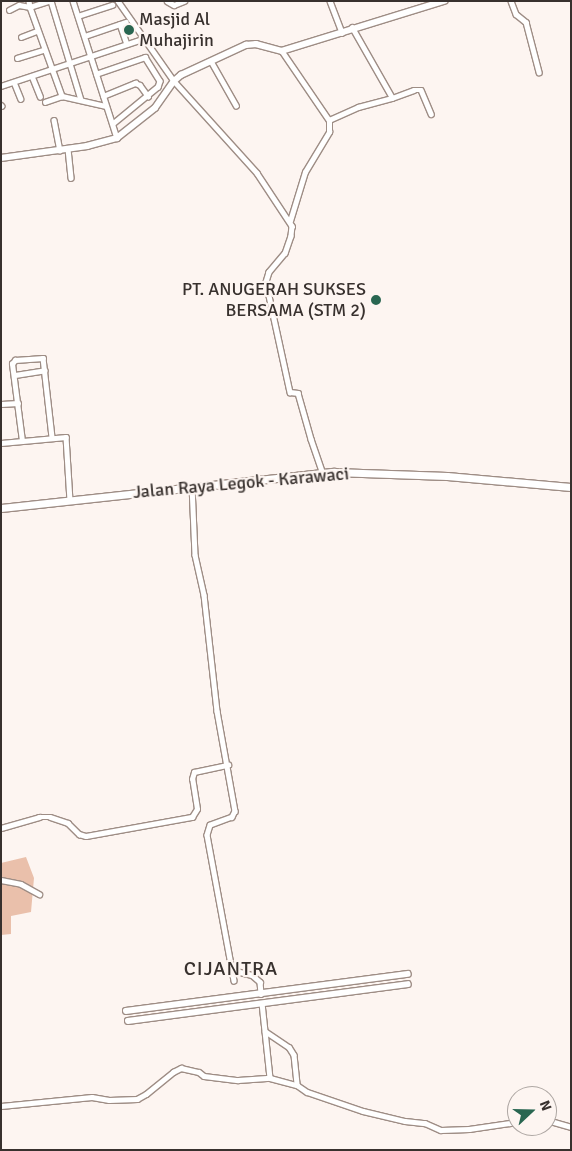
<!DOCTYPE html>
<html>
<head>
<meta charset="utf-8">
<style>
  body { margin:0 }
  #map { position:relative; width:572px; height:1151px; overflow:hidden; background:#fdf5f1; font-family:Signika,sans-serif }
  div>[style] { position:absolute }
  .green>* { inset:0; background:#eac0ab }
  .roads { filter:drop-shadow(1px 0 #9e8d85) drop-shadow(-1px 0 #9e8d85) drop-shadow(0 1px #9e8d85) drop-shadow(0 -1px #9e8d85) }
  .street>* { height:4.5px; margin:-2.25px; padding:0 2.25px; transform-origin:2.25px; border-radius:2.25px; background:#fff }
  .secondary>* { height:5.5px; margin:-2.75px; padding:0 2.75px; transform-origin:2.75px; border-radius:2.75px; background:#fff }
  .primary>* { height:7px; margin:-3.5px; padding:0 3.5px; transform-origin:3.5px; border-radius:3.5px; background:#fff }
  .dots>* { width:14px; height:14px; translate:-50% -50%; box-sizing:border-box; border:2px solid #fdf5f1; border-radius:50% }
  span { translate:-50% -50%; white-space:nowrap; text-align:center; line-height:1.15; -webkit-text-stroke:4.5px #fdf5f1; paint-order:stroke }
  .poi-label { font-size:18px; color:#38312e }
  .left { translate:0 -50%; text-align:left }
  .right { translate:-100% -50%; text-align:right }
  .street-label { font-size:18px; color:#38312e }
  .quarter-label { font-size:20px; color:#38312e; letter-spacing:1px }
  .frame { position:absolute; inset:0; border:2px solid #38312e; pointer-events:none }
  .north { position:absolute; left:507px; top:1086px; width:50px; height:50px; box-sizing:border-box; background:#fdf5f1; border:1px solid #aea7a3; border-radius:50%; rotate:69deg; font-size:14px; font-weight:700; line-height:20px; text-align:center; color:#38312e }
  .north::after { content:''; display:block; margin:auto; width:18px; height:22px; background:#296651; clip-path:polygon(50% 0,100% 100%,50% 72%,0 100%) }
</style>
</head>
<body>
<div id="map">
  <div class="green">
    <i style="clip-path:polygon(26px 857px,34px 878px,31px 912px,11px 916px,11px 934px,1px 935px,1px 863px)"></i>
  </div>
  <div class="roads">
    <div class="street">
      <i style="left:29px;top:1px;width:6px;rotate:81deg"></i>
      <i style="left:30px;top:7px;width:20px;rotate:-18deg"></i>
      <i style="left:51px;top:1px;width:103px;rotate:73.1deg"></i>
      <i style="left:73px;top:1px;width:144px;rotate:72.2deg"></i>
      <i style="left:118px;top:1px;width:98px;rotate:55deg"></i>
      <i style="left:174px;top:81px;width:124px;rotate:47.9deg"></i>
      <i style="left:257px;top:173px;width:64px;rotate:56.6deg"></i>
      <i style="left:292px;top:226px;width:10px;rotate:96deg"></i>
      <i style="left:291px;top:236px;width:18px;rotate:109deg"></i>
      <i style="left:285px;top:253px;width:25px;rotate:130deg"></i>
      <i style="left:269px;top:272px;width:10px;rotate:107deg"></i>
      <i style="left:266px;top:282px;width:113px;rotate:77.7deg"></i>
      <i style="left:290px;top:392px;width:8px;rotate:7deg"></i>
      <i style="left:298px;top:393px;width:48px;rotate:74.2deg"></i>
      <i style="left:311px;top:439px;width:36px;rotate:71deg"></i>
      <i style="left:167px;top:1px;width:8px;rotate:30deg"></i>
      <i style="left:174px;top:5px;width:11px;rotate:-22deg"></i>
      <i style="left:330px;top:1px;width:34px;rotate:69deg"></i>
      <i style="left:511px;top:1px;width:14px;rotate:69deg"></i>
      <i style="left:516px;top:14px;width:13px;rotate:39deg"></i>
      <i style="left:526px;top:22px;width:52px;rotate:75.4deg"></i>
      <i style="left:9px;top:10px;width:11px;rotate:-27deg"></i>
      <i style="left:19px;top:5px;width:11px;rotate:10deg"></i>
      <i style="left:30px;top:7px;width:95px;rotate:70.2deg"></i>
      <i style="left:62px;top:96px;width:45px;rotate:12.8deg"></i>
      <i style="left:78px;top:16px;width:36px;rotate:-18deg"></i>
      <i style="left:120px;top:24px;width:21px;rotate:71deg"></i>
      <i style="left:85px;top:36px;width:43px;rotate:-18.9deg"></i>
      <i style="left:21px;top:37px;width:17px;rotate:-21deg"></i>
      <i style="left:282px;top:51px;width:83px;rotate:55.7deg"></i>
      <i style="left:329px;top:120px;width:32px;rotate:-24deg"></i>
      <i style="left:358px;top:107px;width:35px;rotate:-15deg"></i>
      <i style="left:392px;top:98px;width:81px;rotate:-119.7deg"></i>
      <i style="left:17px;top:58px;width:28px;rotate:-17deg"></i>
      <i style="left:211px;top:61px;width:51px;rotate:60.4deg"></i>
      <i style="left:96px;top:74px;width:52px;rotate:-19.1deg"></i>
      <i style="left:145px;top:57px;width:28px;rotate:58deg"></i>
      <i style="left:160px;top:81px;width:6px;rotate:108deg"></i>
      <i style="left:158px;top:87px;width:58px;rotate:140.6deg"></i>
      <i style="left:32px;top:76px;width:22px;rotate:68deg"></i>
      <i style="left:14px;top:82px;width:18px;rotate:68deg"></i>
      <i style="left:1px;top:86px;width:145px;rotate:-18.4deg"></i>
      <i style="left:103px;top:96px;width:35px;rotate:-22deg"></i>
      <i style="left:135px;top:83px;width:5px;rotate:22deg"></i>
      <i style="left:140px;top:85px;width:14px;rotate:54deg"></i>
      <i style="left:392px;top:98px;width:23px;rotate:-20deg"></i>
      <i style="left:414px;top:90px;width:7px"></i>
      <i style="left:421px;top:90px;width:26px;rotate:67deg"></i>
      <i style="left:45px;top:102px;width:18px;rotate:-19deg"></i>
      <i style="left:1px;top:105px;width:1px;rotate:45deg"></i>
      <i style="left:54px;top:120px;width:31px;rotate:79deg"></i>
      <i style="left:68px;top:149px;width:29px;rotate:84deg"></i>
      <i style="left:290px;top:221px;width:51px;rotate:-73deg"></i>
      <i style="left:305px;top:172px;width:47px;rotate:-59deg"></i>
      <i style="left:329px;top:132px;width:12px;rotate:-90deg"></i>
      <i style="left:15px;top:375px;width:30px;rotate:-9deg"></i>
      <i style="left:1px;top:404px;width:17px;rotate:-3deg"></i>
      <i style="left:22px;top:441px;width:78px;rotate:-97.4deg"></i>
      <i style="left:12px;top:364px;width:5px;rotate:-53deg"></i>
      <i style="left:15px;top:360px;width:28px;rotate:-4deg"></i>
      <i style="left:43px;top:358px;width:80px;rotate:83.5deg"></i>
      <i style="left:1px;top:443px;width:65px;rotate:-5.3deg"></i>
      <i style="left:66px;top:437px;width:63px;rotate:86.4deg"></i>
      <i style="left:192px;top:486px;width:69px;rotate:87.5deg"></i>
      <i style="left:195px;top:555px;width:41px;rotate:77.3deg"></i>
      <i style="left:204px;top:595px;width:117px;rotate:83.6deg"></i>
      <i style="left:217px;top:711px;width:102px;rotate:79.8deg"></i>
      <i style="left:235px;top:811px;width:7px;rotate:117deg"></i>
      <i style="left:232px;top:817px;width:23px;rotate:160deg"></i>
      <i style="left:210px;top:825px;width:10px;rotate:107deg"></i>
      <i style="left:207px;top:835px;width:148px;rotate:79.5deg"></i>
      <i style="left:1px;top:828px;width:40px;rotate:-16deg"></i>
      <i style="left:39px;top:817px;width:11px"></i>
      <i style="left:50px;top:817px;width:19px;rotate:18deg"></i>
      <i style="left:68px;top:823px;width:16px;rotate:45deg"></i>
      <i style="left:79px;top:834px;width:7px;rotate:16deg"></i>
      <i style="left:86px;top:836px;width:108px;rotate:-10.2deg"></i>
      <i style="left:192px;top:817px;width:9px;rotate:-58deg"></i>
      <i style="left:197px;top:809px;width:30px;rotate:-99deg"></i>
      <i style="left:192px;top:779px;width:7px;rotate:-74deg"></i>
      <i style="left:194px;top:772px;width:35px;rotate:-12deg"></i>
      <i style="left:1px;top:880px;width:20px;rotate:11deg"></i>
      <i style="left:21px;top:884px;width:21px;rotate:29deg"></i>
      <i style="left:232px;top:967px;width:6px;rotate:45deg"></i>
      <i style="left:236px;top:971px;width:16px;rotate:14deg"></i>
      <i style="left:252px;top:975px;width:11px;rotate:41deg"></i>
      <i style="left:260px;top:982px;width:12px;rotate:85deg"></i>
      <i style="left:262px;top:1003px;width:75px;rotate:83.9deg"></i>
      <i style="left:265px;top:1031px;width:29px;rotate:34deg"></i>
      <i style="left:289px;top:1047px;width:9px;rotate:58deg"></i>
      <i style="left:294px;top:1055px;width:30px;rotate:84deg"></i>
      <i style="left:1px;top:1106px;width:91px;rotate:-5.6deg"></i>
      <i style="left:92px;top:1097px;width:17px;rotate:10deg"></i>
      <i style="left:109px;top:1100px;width:28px;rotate:-2deg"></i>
      <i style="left:137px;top:1099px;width:10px;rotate:-29deg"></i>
      <i style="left:146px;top:1094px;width:35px;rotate:-39deg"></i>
      <i style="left:173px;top:1072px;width:9px;rotate:-27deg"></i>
      <i style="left:181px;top:1068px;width:18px;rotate:13deg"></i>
      <i style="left:199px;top:1072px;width:6px;rotate:39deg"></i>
      <i style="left:204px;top:1076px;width:34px;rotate:7deg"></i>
      <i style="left:238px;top:1080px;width:32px;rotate:-4deg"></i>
      <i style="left:270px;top:1078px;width:28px;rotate:15deg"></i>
      <i style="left:297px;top:1085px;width:12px;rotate:35deg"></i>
      <i style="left:307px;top:1092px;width:59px;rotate:18.7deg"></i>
      <i style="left:363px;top:1111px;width:43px;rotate:13.4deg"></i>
      <i style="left:405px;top:1121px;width:20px;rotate:6deg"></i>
      <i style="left:425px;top:1123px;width:17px;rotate:24deg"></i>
      <i style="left:441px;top:1130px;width:28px;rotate:-2deg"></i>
      <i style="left:469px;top:1129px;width:49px;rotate:-8.3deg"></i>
      <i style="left:547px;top:1120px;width:25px;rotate:16deg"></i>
    </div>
    <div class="secondary">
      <i style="left:1px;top:158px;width:87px;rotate:-7.9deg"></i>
      <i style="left:87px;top:146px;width:31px;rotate:-15deg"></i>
      <i style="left:117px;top:138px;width:48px;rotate:-38.3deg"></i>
      <i style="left:155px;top:108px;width:33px;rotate:-55deg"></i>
      <i style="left:174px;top:81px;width:9px;rotate:-41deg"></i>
      <i style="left:181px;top:75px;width:72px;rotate:-24.8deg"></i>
      <i style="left:246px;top:45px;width:10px;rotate:-6deg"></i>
      <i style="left:256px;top:44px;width:27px;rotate:15deg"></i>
      <i style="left:282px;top:51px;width:170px;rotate:-17.2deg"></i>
      <i style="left:126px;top:1011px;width:284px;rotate:-7.5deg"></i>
      <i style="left:128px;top:1021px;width:282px;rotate:-7.5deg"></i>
    </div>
    <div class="primary">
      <i style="left:1px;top:508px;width:335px;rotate:-6.2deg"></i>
      <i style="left:334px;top:472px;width:113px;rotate:2deg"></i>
      <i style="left:447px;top:476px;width:124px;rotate:5.1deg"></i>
    </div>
  </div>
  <div class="dots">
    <i style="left:129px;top:30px;background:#296651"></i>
    <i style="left:376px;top:300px;background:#296651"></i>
  </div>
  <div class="poi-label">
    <span class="left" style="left:139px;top:30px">Masjid Al<br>Muhajirin</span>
    <span class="right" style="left:366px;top:300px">PT. ANUGERAH SUKSES<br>BERSAMA (STM 2)</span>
  </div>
  <div class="street-label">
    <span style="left:241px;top:483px;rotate:-5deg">Jalan Raya Legok - Karawaci</span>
  </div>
  <div class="quarter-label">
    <span style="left:231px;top:968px">CIJANTRA</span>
  </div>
  <div class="frame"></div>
  <div class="north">N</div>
</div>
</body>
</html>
